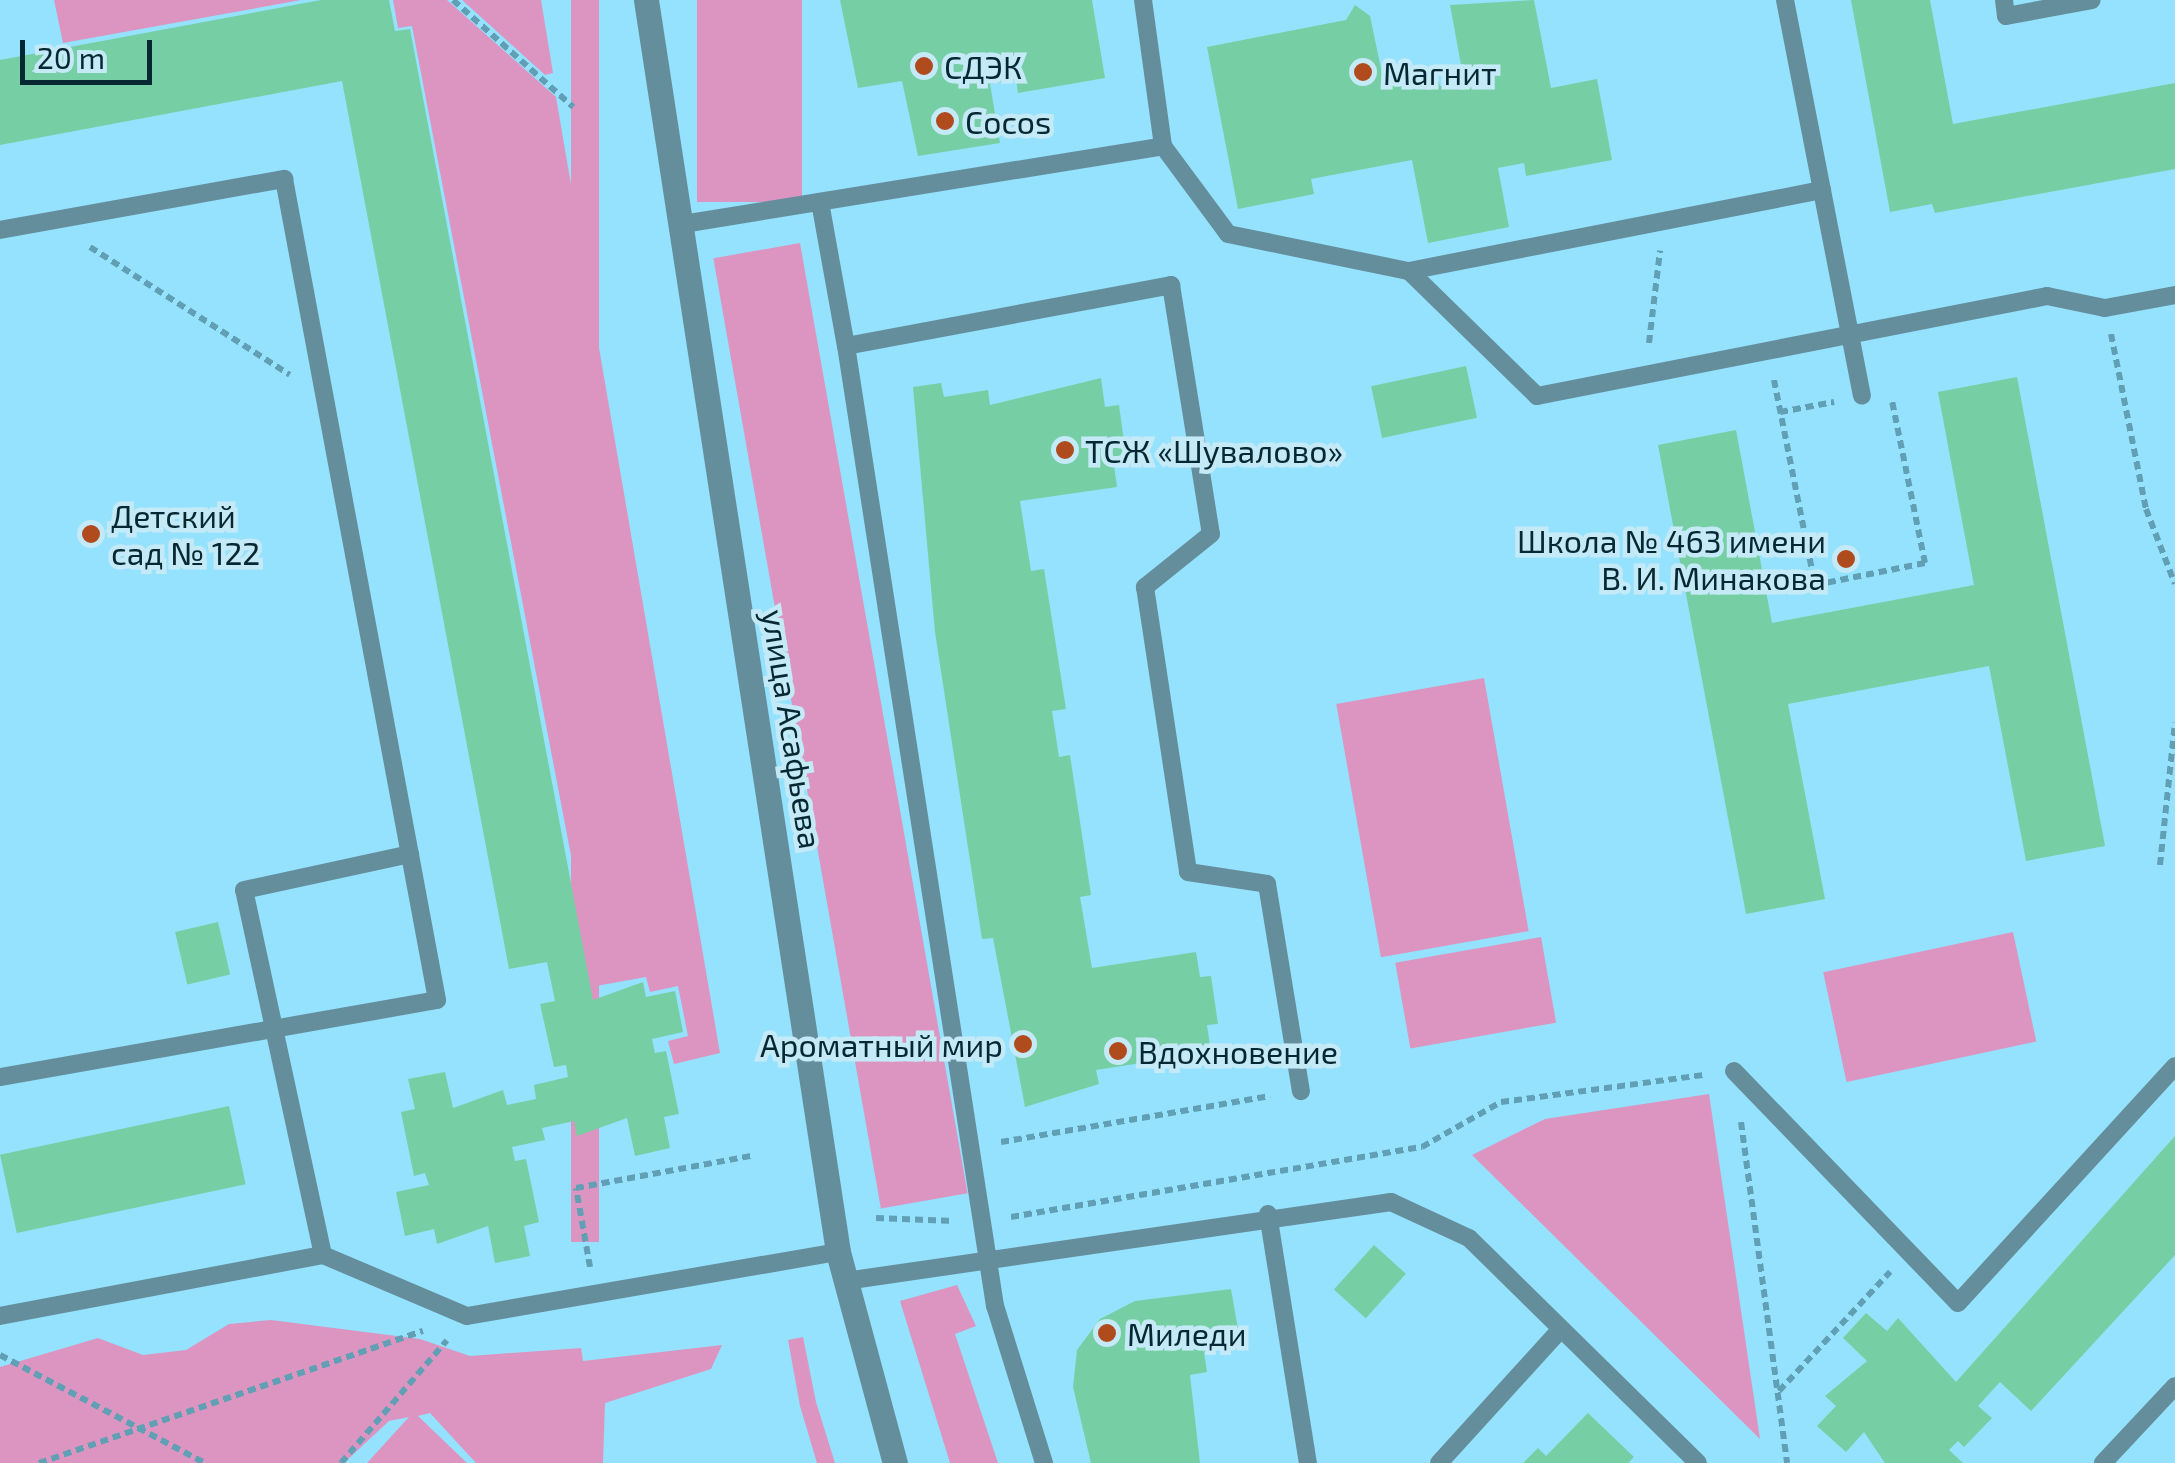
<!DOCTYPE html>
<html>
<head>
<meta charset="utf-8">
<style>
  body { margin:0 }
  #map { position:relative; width:2175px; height:1463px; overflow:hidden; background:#94e2fd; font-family:"Exo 2",sans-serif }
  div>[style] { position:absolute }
  .green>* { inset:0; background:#dc95c1; transform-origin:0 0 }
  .building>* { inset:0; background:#76cfa4; transform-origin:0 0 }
  .path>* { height:6px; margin-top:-3px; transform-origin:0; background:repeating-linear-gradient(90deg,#619fb4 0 8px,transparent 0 13px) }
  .service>* { height:18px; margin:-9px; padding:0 9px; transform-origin:9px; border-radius:9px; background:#658e9d }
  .tertiary>* { height:25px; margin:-12.5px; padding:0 12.5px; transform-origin:12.5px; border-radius:12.5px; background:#658e9d }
  .dots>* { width:28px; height:28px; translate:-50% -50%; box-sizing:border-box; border:5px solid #c4e9f7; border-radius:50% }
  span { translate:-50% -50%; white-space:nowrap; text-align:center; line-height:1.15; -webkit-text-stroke:9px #c4e9f7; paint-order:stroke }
  .poi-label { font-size:32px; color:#062832 }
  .left { translate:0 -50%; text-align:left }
  .right { translate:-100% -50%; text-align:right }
  .street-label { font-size:32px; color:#062832 }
  .scale { position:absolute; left:20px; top:40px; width:132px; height:45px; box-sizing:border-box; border:5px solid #062832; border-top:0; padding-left:12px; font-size:30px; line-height:35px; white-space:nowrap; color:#062832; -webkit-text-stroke:8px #c4e9f7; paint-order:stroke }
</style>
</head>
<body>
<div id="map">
  <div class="green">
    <i style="clip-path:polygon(54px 0,301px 0,63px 43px)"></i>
    <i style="clip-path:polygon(393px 0,447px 0,556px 97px,720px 1053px,674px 1064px,668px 1041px,688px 1036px,678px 986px,650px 992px,646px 977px,596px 986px,412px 26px,398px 28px)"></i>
    <i style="clip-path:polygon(462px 0,541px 0,553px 73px,545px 75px)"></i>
    <i style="left:571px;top:0;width:28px;height:1242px"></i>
    <i style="left:697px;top:0;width:105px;height:202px"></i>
    <i style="left:800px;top:243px;width:965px;height:88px;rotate:80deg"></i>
    <i style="left:1484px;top:678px;width:257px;height:150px;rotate:80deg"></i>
    <i style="left:2013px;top:932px;width:112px;height:194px;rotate:78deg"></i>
    <i style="left:1541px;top:937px;width:87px;height:148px;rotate:80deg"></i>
    <i style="clip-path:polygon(1709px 1094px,1760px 1439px,1472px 1155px,1545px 1119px)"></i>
    <i style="clip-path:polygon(957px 1285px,976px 1326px,955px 1334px,998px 1463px,950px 1463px,900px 1301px)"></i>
    <i style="clip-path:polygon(271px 1320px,420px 1339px,470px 1356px,581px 1348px,583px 1361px,722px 1345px,711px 1369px,605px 1403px,603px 1463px,476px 1463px,430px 1413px,418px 1416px,467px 1463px,367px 1463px,409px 1417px,389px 1421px,344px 1463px,0 1463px,0 1367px,98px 1338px,143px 1355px,186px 1350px,229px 1324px)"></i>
    <i style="clip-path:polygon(803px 1337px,816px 1402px,835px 1463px,817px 1463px,800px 1406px,788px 1340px)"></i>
  </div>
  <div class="building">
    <i style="clip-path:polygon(321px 0,389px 0,395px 31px,410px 29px,593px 1000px,643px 982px,646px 997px,675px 991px,683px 1032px,652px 1039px,655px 1053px,666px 1051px,679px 1114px,664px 1117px,670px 1148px,635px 1156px,627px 1118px,577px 1136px,574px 1121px,542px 1128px,545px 1140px,512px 1147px,515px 1161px,526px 1159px,539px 1222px,524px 1226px,530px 1256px,495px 1263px,488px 1226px,437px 1244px,434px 1229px,405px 1236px,396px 1192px,429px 1185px,425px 1173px,414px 1176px,401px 1112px,415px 1109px,408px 1079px,445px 1072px,453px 1108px,503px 1090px,507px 1105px,536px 1099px,534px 1085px,568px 1077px,566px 1065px,554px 1067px,540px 1004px,555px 1001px,547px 962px,509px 969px,342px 81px,0 145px,0 60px)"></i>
    <i style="clip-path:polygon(840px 0,1092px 0,1105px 78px,1018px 93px,1016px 79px,990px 84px,1000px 143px,918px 156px,902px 81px,858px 88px)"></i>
    <i style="clip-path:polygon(1534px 0,1551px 88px,1597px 79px,1612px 160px,1526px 176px,1524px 163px,1498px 168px,1509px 227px,1428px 243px,1412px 160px,1311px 179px,1314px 194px,1238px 209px,1207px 47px,1346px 20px,1355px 5px,1370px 16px,1384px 83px,1436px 72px,1440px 86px,1464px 81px,1450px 5px)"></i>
    <i style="clip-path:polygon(1851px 0,1930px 0,1953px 124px,2175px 83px,2175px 169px,1935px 213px,1932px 204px,1890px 212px)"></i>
    <i style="left:1466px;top:366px;width:53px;height:97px;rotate:78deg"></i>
    <i style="clip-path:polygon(2017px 377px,2105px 846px,2026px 861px,1989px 666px,1788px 704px,1825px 899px,1746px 914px,1658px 445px,1736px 430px,1772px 623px,1974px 585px,1938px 392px)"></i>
    <i style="clip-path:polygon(1101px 378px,1105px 407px,1119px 405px,1126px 456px,1113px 458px,1117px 487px,1020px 501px,1031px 571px,1044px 569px,1066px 709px,1052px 711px,1059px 757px,1070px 755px,1091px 895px,1080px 897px,1092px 968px,1196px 952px,1200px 977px,1211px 976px,1218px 1024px,1207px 1025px,1211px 1052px,1096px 1070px,1099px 1084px,1025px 1107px,993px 938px,982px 939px,935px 632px,913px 387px,941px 383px,944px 397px,988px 390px,990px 405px)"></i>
    <i style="left:218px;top:922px;width:54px;height:44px;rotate:77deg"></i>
    <i style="left:229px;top:1106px;width:80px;height:234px;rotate:78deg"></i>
    <i style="clip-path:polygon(2175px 1136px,2175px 1255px,2031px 1411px,2000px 1382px,1978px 1406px,1992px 1418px,1964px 1447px,1958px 1441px,1949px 1450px,1963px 1463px,1885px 1463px,1864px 1432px,1846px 1452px,1817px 1426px,1836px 1406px,1825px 1396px,1867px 1361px,1843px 1338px,1866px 1313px,1887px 1331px,1898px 1318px,1956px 1382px)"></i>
    <i style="left:1374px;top:1245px;width:43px;height:60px;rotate:42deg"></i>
    <i style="clip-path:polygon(1231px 1289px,1241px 1346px,1204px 1352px,1207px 1372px,1190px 1375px,1200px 1463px,1091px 1463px,1073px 1387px,1077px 1350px,1100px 1319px,1135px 1301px)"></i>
    <i style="clip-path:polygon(1588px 1413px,1634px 1457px,1628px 1463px,1523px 1463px,1538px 1448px,1546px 1456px)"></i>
  </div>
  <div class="path">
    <i style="left:453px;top:0;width:161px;rotate:41.7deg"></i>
    <i style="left:90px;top:247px;width:237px;rotate:32.6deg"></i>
    <i style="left:2111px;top:334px;width:178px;rotate:78.7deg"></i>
    <i style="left:2146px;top:509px;width:80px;rotate:68.9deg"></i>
    <i style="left:1649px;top:343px;width:93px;rotate:-83.2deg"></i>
    <i style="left:1774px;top:380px;width:209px;rotate:78.7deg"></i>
    <i style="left:1815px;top:585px;width:112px;rotate:-11.3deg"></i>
    <i style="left:1925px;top:563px;width:165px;rotate:-101.5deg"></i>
    <i style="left:1780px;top:412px;width:55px;rotate:-10.5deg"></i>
    <i style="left:2160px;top:865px;width:143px;rotate:-84deg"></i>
    <i style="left:1741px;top:1122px;width:344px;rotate:82.3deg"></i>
    <i style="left:1001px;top:1142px;width:273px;rotate:-9.7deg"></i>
    <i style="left:1011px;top:1217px;width:417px;rotate:-9.7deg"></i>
    <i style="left:1422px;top:1147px;width:91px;rotate:-29.7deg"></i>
    <i style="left:1501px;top:1102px;width:205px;rotate:-7.6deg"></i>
    <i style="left:876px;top:1218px;width:78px;rotate:2.2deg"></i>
    <i style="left:590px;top:1267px;width:80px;rotate:-100deg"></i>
    <i style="left:576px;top:1188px;width:178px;rotate:-10.4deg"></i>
    <i style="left:0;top:1355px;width:232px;rotate:27.8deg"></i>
    <i style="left:1779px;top:1391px;width:163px;rotate:-47deg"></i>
    <i style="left:39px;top:1463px;width:406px;rotate:-19deg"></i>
    <i style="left:341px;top:1463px;width:162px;rotate:-49.2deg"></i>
  </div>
  <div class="service">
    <i style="left:1143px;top:0;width:147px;rotate:82.2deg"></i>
    <i style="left:1163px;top:146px;width:109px;rotate:53.5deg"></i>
    <i style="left:1228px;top:234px;width:185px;rotate:11.6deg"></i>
    <i style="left:1409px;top:271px;width:421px;rotate:-11.1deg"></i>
    <i style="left:1785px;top:0;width:403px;rotate:79deg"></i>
    <i style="left:2004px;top:0;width:16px;rotate:83deg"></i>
    <i style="left:2006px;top:16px;width:87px;rotate:-10.5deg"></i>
    <i style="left:820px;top:202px;width:146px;rotate:79.8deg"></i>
    <i style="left:683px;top:224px;width:486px;rotate:-9.2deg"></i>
    <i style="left:0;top:230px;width:289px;rotate:-10.2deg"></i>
    <i style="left:284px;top:179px;width:835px;rotate:79.44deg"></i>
    <i style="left:437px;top:1000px;width:444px;rotate:170deg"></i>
    <i style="left:1409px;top:271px;width:179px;rotate:44.3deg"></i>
    <i style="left:1537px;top:396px;width:520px;rotate:-11.09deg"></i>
    <i style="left:2047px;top:296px;width:59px;rotate:11.7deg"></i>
    <i style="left:2105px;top:308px;width:71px;rotate:-10.5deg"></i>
    <i style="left:1734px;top:1071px;width:322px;rotate:46deg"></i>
    <i style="left:1958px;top:1303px;width:321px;rotate:-47.5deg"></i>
    <i style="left:1268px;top:1214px;width:252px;rotate:80.9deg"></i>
    <i style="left:323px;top:1255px;width:373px;rotate:-102.2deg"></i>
    <i style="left:244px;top:890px;width:170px;rotate:-12.2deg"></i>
    <i style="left:845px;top:1281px;width:552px;rotate:-8.23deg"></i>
    <i style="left:1391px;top:1202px;width:86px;rotate:24.8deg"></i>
    <i style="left:1469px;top:1238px;width:321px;rotate:44.5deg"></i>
    <i style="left:0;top:1316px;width:329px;rotate:-10.7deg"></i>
    <i style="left:323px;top:1255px;width:156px;rotate:23deg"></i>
    <i style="left:467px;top:1316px;width:376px;rotate:-9.8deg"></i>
    <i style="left:1044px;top:1463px;width:164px;rotate:-107.3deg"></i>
    <i style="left:995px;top:1306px;width:971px;rotate:-98.82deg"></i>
    <i style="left:846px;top:346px;width:331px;rotate:-10.6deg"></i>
    <i style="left:1171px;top:285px;width:252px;rotate:80.9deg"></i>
    <i style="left:1211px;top:534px;width:85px;rotate:141.2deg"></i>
    <i style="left:1145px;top:587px;width:288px;rotate:81.4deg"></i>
    <i style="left:1188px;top:872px;width:80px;rotate:8.6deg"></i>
    <i style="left:1267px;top:884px;width:210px;rotate:80.7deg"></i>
    <i style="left:1439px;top:1463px;width:180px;rotate:-47.7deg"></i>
    <i style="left:2103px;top:1463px;width:105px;rotate:-46.9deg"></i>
  </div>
  <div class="tertiary">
    <i style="left:646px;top:0;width:1267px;rotate:81.28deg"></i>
    <i style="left:838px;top:1252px;width:219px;rotate:74.9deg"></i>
  </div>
  <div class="dots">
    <i style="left:924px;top:66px;background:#b04b1e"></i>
    <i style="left:1363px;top:72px;background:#b04b1e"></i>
    <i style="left:945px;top:121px;background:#b04b1e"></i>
    <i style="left:1065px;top:450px;background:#b04b1e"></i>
    <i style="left:91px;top:534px;background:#b04b1e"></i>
    <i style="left:1846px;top:559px;background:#b04b1e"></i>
    <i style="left:1023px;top:1044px;background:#b04b1e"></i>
    <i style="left:1118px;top:1051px;background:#b04b1e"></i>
    <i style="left:1107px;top:1333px;background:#b04b1e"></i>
  </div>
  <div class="poi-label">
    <span class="left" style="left:944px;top:66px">СДЭК</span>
    <span class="left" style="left:1383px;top:72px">Магнит</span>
    <span class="left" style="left:965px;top:121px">Cocos</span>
    <span class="left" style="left:1085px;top:450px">ТСЖ «Шувалово»</span>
    <span class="left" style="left:111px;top:534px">Детский<br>сад № 122</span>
    <span class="right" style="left:1826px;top:559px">Школа № 463 имени<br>В. И. Минакова</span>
    <span class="right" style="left:1003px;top:1044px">Ароматный мир</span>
    <span class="left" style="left:1138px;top:1051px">Вдохновение</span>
    <span class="left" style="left:1127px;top:1333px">Миледи</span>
  </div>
  <div class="street-label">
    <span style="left:793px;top:729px;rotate:81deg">улица Асафьева</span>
  </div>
  <div class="scale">20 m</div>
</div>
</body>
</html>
